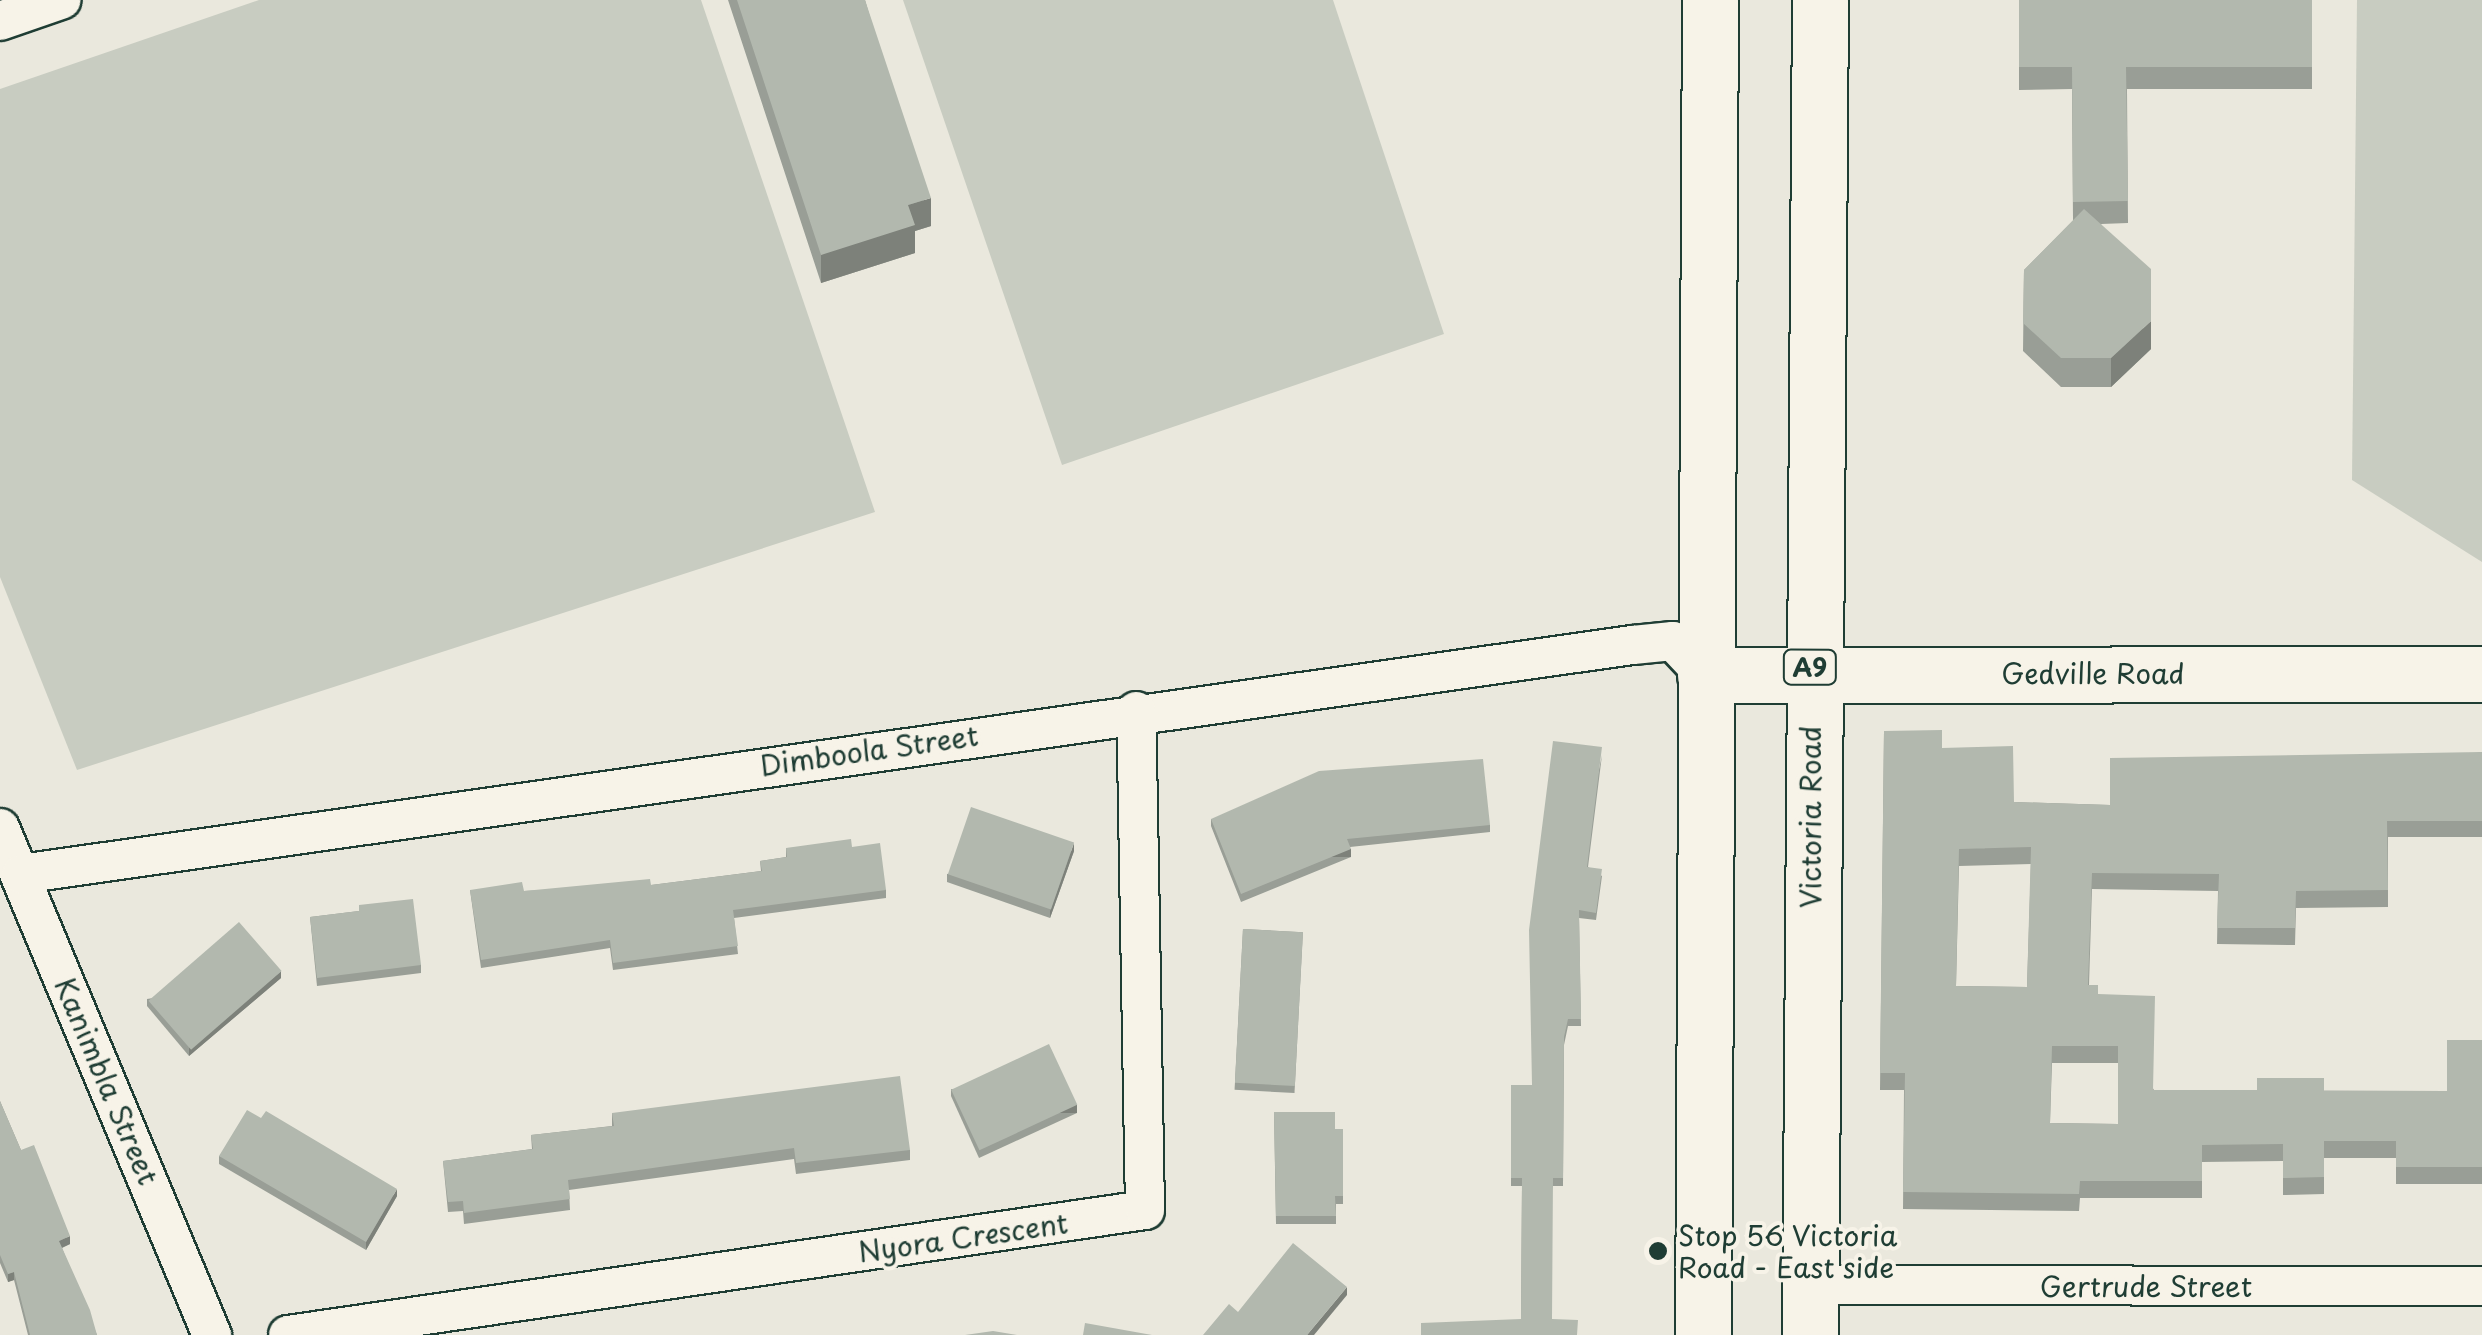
<!DOCTYPE html>
<html>
<head>
<meta charset="utf-8">
<style>
  body { margin:0 }
  #map { position:relative; width:2482px; height:1335px; overflow:hidden; background:#eae8dd; font-family:"Playpen Sans",sans-serif }
  div>[style] { position:absolute }
  .green>* { inset:0; background:#c8ccc1 }
  .roads { filter:drop-shadow(2px 0 #1f3d34) drop-shadow(-2px 0 #1f3d34) drop-shadow(0 2px #1f3d34) drop-shadow(0 -2px #1f3d34) }
  .street>* { height:38px; margin:-19px; padding:0 19px; transform-origin:19px; border-radius:19px; background:#f7f3e8 }
  .secondary>* { height:55px; margin:-27.5px; padding:0 27.5px; transform-origin:27.5px; border-radius:27.5px; background:#f7f3e8 }
  .highway>* { height:55px; margin:-27.5px; padding:0 27.5px; transform-origin:27.5px; border-radius:27.5px; background:#f7f3e8 }
  .wall>* { inset:0; background:#999e96; transform-origin:0 0 }
  .shaded-wall>* { inset:0; background:#7d817a; transform-origin:0 0 }
  .building>* { inset:0; background:#b2b8ae; transform-origin:0 0 }
  .dots>* { width:28px; height:28px; translate:-50% -50%; box-sizing:border-box; border:5px solid #f7f3e8; border-radius:50% }
  span { translate:-50% -50%; white-space:nowrap; text-align:center; line-height:1.15; -webkit-text-stroke:8px #f7f3e8; paint-order:stroke }
  .shield-label span { padding:2px 8px; background:#f7f3e8; border:2px solid; border-radius:8px; -webkit-text-stroke-width:0 }
  .shield-label { font-size:25px; color:#1f3d34; font-weight:700 }
  .street-label { font-size:28px; color:#1f3d34 }
  .poi-label { font-size:28px; color:#1f3d34 }
  .left { translate:0 -50%; text-align:left }
</style>
</head>
<body>
<div id="map">
  <div class="green">
    <i style="clip-path:polygon(259px 0,701px 0,875px 512px,77px 770px,0 577px,0 89px)"></i>
    <i style="clip-path:polygon(903px 0,1333px 0,1444px 334px,1062px 465px)"></i>
    <i style="clip-path:polygon(2357px 0,2482px 0,2482px 562px,2352px 480px)"></i>
  </div>
  <div class="roads">
    <div class="street">
      <i style="left:0;top:21px;width:65px;rotate:-19deg"></i>
      <i style="left:0;top:828px;width:550px;rotate:67.31deg"></i>
      <i style="left:21px;top:874px;width:1628px;rotate:-8.09deg"></i>
      <i style="left:1633px;top:645px;width:40px;rotate:-5.7deg"></i>
      <i style="left:1673px;top:641px;width:47px;rotate:46.7deg"></i>
      <i style="left:1810px;top:1285px;width:672px;rotate:0.09deg"></i>
      <i style="left:288px;top:1335px;width:866px;rotate:-8.3deg"></i>
      <i style="left:1145px;top:1210px;width:499px;rotate:-91deg"></i>
    </div>
    <div class="secondary">
      <i style="left:1705px;top:675px;width:777px;rotate:-0.07deg"></i>
    </div>
    <div class="highway">
      <i style="left:1703px;top:1335px;width:1335px;rotate:-89.7deg"></i>
      <i style="left:1810px;top:1335px;width:1335px;rotate:-89.57deg"></i>
    </div>
  </div>
  <div class="wall">
    <i style="clip-path:polygon(728px 0,865px 0,931px 226px,915px 231px,915px 253px,821px 283px)"></i>
    <i style="clip-path:polygon(2019px 0,2312px 0,2312px 89px,2127px 89px,2128px 223px,2101px 224px,2151px 349px,2111px 387px,2061px 387px,2023px 351px,2024px 270px,2073px 221px,2072px 89px,2019px 90px)"></i>
    <i style="clip-path:polygon(evenodd,1884px 731px,1942px 748px,2014px 802px,2110px 805px,2482px 752px,2482px 837px,2388px 837px,2388px 907px,2296px 908px,2295px 945px,2217px 944px,2218px 891px,2092px 889px,2089px 985px,2098px 994px,2154px 1090px,2447px 1091px,2482px 1040px,2482px 1184px,2396px 1184px,2396px 1158px,2324px 1158px,2324px 1194px,2283px 1195px,2283px 1161px,2202px 1162px,2202px 1198px,2080px 1198px,2079px 1211px,1903px 1209px,1904px 1090px,1880px 1090px,1884px 731px,2031px 864px,2027px 987px,1956px 986px,1959px 866px,2031px 864px,1884px 731px,2052px 1063px,2118px 1063px,2118px 1124px,2050px 1123px,2052px 1063px)"></i>
    <i style="clip-path:polygon(1602px 755px,1588px 867px,1602px 876px,1596px 920px,1579px 918px,1581px 1026px,1568px 1026px,1564px 1045px,1563px 1186px,1553px 1186px,1521px 1319px,1522px 1186px,1511px 1186px,1511px 1085px,1532px 1085px)"></i>
    <i style="clip-path:polygon(1211px 819px,1490px 825px,1490px 832px,1350px 847px,1351px 857px,1241px 902px,1211px 826px)"></i>
    <i style="clip-path:polygon(852px 847px,886px 890px,886px 898px,734px 918px,738px 954px,613px 970px,610px 948px,481px 968px,470px 890px,524px 891px,651px 885px,761px 871px,760px 861px,786px 857px,786px 848px)"></i>
    <i style="clip-path:polygon(1074px 851px,1050px 918px,947px 882px,947px 874px)"></i>
    <i style="clip-path:polygon(359px 911px,421px 965px,421px 973px,317px 986px,310px 917px)"></i>
    <i style="left:1243px;top:929px;width:60px;height:161px;rotate:3deg"></i>
    <i style="clip-path:polygon(281px 978px,189px 1056px,147px 1006px,147px 999px)"></i>
    <i style="clip-path:polygon(951px 1089px,1077px 1113px,979px 1158px,951px 1096px)"></i>
    <i style="clip-path:polygon(0 1101px,21px 1150px,70px 1244px,62px 1248px,97px 1335px,28px 1335px,14px 1280px,8px 1282px,0 1263px)"></i>
    <i style="clip-path:polygon(1274px 1112px,1335px 1129px,1343px 1129px,1343px 1204px,1336px 1204px,1336px 1224px,1276px 1224px)"></i>
    <i style="clip-path:polygon(612px 1113px,910px 1150px,910px 1160px,796px 1174px,794px 1159px,569px 1190px,570px 1210px,464px 1224px,463px 1211px,448px 1212px,443px 1161px,532px 1149px,531px 1135px,612px 1126px)"></i>
    <i style="clip-path:polygon(219px 1156px,397px 1196px,366px 1250px,219px 1164px)"></i>
  </div>
  <div class="shaded-wall">
    <i style="clip-path:polygon(931px 198px,931px 226px,915px 231px,915px 253px,821px 283px,821px 255px,908px 205px)"></i>
    <i style="clip-path:polygon(2151px 321px,2151px 349px,2111px 387px,2111px 358px)"></i>
    <i style="clip-path:polygon(1074px 843px,1074px 851px,1050px 918px,1050px 911px)"></i>
    <i style="left:1351px;top:849px;width:8px;height:119px;rotate:90deg"></i>
    <i style="clip-path:polygon(281px 971px,281px 978px,189px 1056px,189px 1048px)"></i>
    <i style="left:1077px;top:1105px;width:8px;height:108px;rotate:90deg"></i>
    <i style="clip-path:polygon(397px 1189px,397px 1196px,366px 1250px,366px 1242px)"></i>
    <i style="clip-path:polygon(70px 1236px,70px 1244px,59px 1249px,59px 1241px)"></i>
    <i style="clip-path:polygon(14px 1272px,14px 1280px,8px 1282px,8px 1274px)"></i>
    <i style="clip-path:polygon(1347px 1287px,1347px 1295px,1314px 1335px,1307px 1335px)"></i>
  </div>
  <div class="building">
    <i style="clip-path:polygon(737px 0,865px 0,931px 198px,908px 205px,915px 225px,821px 255px)"></i>
    <i style="clip-path:polygon(2019px 0,2312px 0,2312px 67px,2126px 67px,2128px 201px,2073px 202px,2072px 67px,2019px 67px)"></i>
    <i style="clip-path:polygon(2084px 209px,2151px 269px,2151px 321px,2111px 358px,2061px 358px,2023px 323px,2024px 270px)"></i>
    <i style="clip-path:polygon(evenodd,1942px 730px,1942px 748px,2013px 746px,2014px 802px,2110px 805px,2110px 758px,2482px 752px,2482px 821px,2387px 821px,2388px 890px,2296px 891px,2295px 928px,2217px 928px,2219px 874px,2092px 873px,2088px 985px,2098px 985px,2098px 994px,2155px 996px,2153px 1090px,2257px 1090px,2257px 1078px,2324px 1078px,2324px 1091px,2447px 1091px,2447px 1040px,2482px 1040px,2482px 1167px,2396px 1167px,2396px 1141px,2324px 1141px,2324px 1177px,2283px 1178px,2283px 1144px,2202px 1145px,2202px 1181px,2080px 1181px,2079px 1194px,1903px 1192px,1905px 1073px,1880px 1073px,1884px 731px,1942px 730px,2031px 847px,2027px 987px,1956px 986px,1959px 849px,2031px 847px,1942px 730px,2052px 1046px,2118px 1046px,2118px 1124px,2050px 1123px,2052px 1046px)"></i>
    <i style="clip-path:polygon(1553px 741px,1602px 747px,1587px 867px,1602px 869px,1596px 913px,1579px 910px,1581px 1019px,1568px 1019px,1564px 1037px,1563px 1178px,1553px 1178px,1552px 1319px,1578px 1320px,1577px 1335px,1421px 1335px,1421px 1323px,1521px 1319px,1522px 1178px,1511px 1178px,1511px 1085px,1532px 1085px,1529px 930px)"></i>
    <i style="clip-path:polygon(1483px 759px,1490px 825px,1347px 839px,1351px 849px,1241px 894px,1211px 819px,1319px 771px)"></i>
    <i style="left:971px;top:807px;width:109px;height:71px;rotate:19deg"></i>
    <i style="clip-path:polygon(851px 839px,852px 847px,880px 843px,886px 890px,733px 910px,738px 946px,613px 963px,610px 940px,481px 960px,470px 890px,522px 882px,524px 891px,650px 879px,651px 885px,762px 871px,760px 861px,787px 857px,786px 848px)"></i>
    <i style="clip-path:polygon(413px 899px,421px 965px,317px 978px,310px 917px,359px 911px,359px 905px)"></i>
    <i style="left:239px;top:922px;width:65px;height:120px;rotate:49deg"></i>
    <i style="left:1243px;top:929px;width:60px;height:154px;rotate:3deg"></i>
    <i style="left:1049px;top:1044px;width:67px;height:108px;rotate:65deg"></i>
    <i style="clip-path:polygon(900px 1076px,910px 1150px,796px 1163px,794px 1148px,568px 1180px,570px 1199px,464px 1213px,463px 1201px,448px 1202px,443px 1161px,533px 1149px,531px 1135px,614px 1126px,612px 1113px)"></i>
    <i style="clip-path:polygon(0 1101px,21px 1150px,34px 1145px,70px 1236px,59px 1241px,90px 1310px,97px 1335px,30px 1335px,14px 1272px,8px 1274px,0 1255px)"></i>
    <i style="clip-path:polygon(247px 1110px,261px 1118px,266px 1111px,397px 1189px,366px 1242px,219px 1156px)"></i>
    <i style="clip-path:polygon(1274px 1112px,1335px 1112px,1335px 1129px,1343px 1129px,1343px 1196px,1335px 1196px,1336px 1216px,1276px 1216px)"></i>
    <i style="clip-path:polygon(1293px 1243px,1347px 1287px,1307px 1335px,1203px 1335px,1229px 1304px,1238px 1312px)"></i>
    <i style="clip-path:polygon(1085px 1323px,1152px 1335px,1083px 1335px)"></i>
    <i style="clip-path:polygon(993px 1331px,1017px 1335px,965px 1335px)"></i>
  </div>
  <div class="dots">
    <i style="left:1658px;top:1251px;background:#1f3d34"></i>
  </div>
  <div class="shield-label">
    <span style="left:1810px;top:667px">A9</span>
  </div>
  <div class="street-label">
    <span style="left:2093px;top:673px">Gedville Road</span>
    <span style="left:869px;top:750px;rotate:-8deg">Dimboola Street</span>
    <span style="left:1810px;top:817px;rotate:-90deg">Victoria Road</span>
    <span style="left:107px;top:1081px;rotate:67deg">Kanimbla Street</span>
    <span style="left:963px;top:1237px;rotate:-8deg">Nyora Crescent</span>
    <span style="left:2146px;top:1286px">Gertrude Street</span>
  </div>
  <div class="poi-label">
    <span class="left" style="left:1678px;top:1251px">Stop 56 Victoria<br>Road - East side</span>
  </div>
</div>
</body>
</html>
